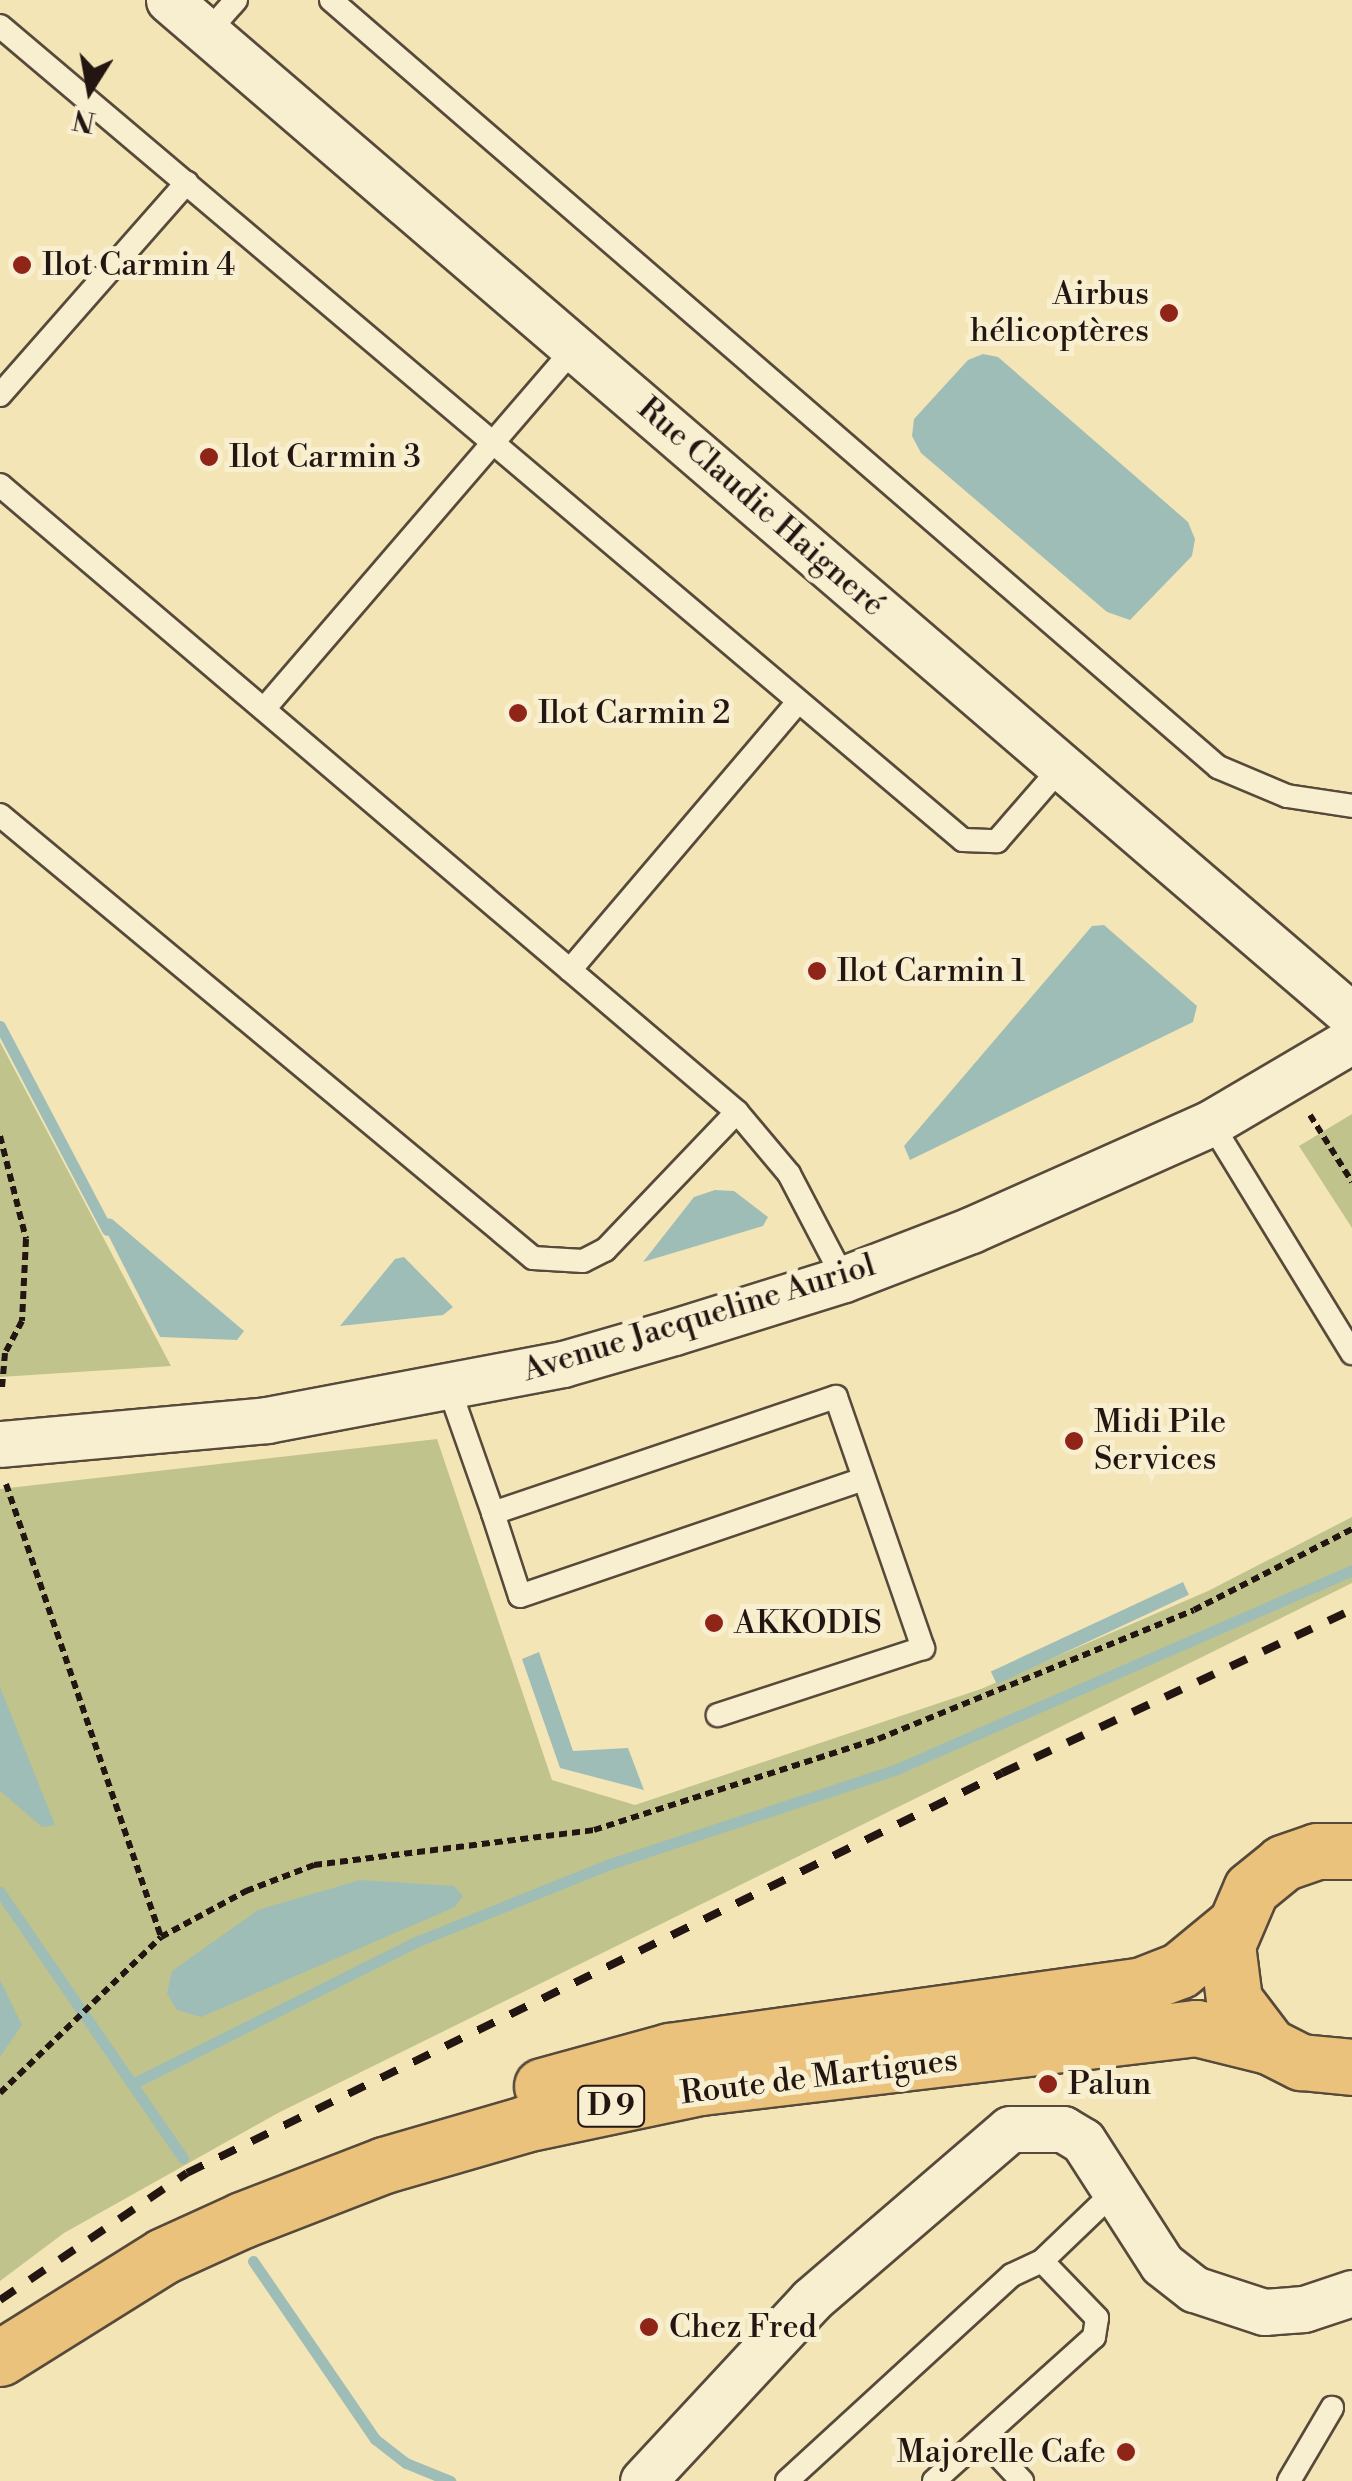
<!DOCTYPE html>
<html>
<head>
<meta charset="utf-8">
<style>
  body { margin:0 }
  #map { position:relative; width:1352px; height:2481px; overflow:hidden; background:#f4e5b6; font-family:"Libre Bodoni",serif }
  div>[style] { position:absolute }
  .green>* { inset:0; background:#c0c38b }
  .water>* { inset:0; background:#9fbdb7; transform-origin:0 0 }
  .stream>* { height:11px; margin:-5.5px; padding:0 5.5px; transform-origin:5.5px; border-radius:5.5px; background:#9fbdb7 }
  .path>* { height:6px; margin-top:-3px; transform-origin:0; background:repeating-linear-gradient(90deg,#231612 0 8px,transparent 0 13px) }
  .roads { filter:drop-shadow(2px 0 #574a3b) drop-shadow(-2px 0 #574a3b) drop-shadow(0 2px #574a3b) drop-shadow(0 -2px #574a3b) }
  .lane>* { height:22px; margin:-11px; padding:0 11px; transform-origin:11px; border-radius:11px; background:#f8eed0 }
  .street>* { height:45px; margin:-22.5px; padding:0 22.5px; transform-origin:22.5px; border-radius:22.5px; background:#f8eed0 }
  .primary>* { height:55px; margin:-27.5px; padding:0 27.5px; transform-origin:27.5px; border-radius:27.5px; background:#eac27b }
  .rail>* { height:8px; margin-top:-4px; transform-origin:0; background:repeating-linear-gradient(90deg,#231612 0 18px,transparent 0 36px) }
  .dots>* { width:28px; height:28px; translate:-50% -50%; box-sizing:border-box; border:5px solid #f8eed0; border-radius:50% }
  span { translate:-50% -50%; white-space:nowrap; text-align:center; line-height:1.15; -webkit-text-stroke:10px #f8eed0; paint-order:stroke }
  .shield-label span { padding:2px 8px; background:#f8eed0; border:2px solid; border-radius:8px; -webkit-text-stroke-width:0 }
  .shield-label { font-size:30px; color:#231612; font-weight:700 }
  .poi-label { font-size:32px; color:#231612 }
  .left { translate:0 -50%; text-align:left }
  .right { translate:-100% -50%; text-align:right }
  .street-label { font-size:32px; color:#231612 }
  .north { position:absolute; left:40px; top:40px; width:100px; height:100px; -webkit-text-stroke:8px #f8eed0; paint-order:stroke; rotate:191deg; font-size:28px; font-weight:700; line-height:40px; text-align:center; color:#231612 }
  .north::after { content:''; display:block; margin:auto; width:35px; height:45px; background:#231612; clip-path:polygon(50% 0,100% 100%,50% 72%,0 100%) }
</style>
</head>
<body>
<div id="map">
  <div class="green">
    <i style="clip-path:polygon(0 1042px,171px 1366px,0 1377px)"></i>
    <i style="clip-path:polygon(1352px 1114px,1352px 1228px,1299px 1146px)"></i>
    <i style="clip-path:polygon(437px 1439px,552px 1780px,635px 1805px,981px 1689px,1208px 1591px,1352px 1517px,1352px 1583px,278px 2113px,64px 2233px,0 2281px,0 1489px)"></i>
  </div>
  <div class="water">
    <i style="clip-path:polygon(983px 354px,998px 357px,1188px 522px,1195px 539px,1192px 556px,1130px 620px,1107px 612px,921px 453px,912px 436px,914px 419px,968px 360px)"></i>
    <i style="clip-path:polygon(1104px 925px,1197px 1006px,1193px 1022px,910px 1160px,904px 1146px,1092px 926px)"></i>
    <i style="clip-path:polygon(715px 1190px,734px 1191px,768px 1217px,763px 1226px,643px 1262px,694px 1197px)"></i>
    <i style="clip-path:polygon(99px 1217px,112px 1219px,244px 1331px,237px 1340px,160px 1337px)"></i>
    <i style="clip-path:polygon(404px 1257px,453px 1307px,443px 1315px,340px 1326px,395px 1259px)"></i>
    <i style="left:1183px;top:1582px;width:14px;height:212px;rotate:65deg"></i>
    <i style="clip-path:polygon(539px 1652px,573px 1751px,628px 1748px,644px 1790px,560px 1768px,522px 1659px)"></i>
    <i style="clip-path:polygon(0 1687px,55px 1825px,42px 1827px,0 1791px)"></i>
    <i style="clip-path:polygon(360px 1880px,454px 1886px,463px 1896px,455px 1907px,201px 2017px,177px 2010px,167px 1993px,172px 1971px,258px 1910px)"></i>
    <i style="clip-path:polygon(0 1980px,22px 2025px,0 2057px)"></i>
  </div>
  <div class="stream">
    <i style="left:0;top:1026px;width:230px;rotate:62.3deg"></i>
    <i style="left:0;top:1892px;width:323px;rotate:55.5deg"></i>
    <i style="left:132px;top:2084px;width:320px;rotate:-26.6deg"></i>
    <i style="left:418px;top:1941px;width:207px;rotate:-21.9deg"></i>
    <i style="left:610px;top:1864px;width:302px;rotate:-18.3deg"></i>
    <i style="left:897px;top:1769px;width:497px;rotate:-23.6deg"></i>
    <i style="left:253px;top:2261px;width:216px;rotate:55.6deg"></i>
    <i style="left:375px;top:2439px;width:39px;rotate:38deg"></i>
    <i style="left:406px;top:2463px;width:48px;rotate:22.2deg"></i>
  </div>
  <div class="path">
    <i style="left:1310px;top:1115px;width:79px;rotate:57.9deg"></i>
    <i style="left:0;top:1136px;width:106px;rotate:75.8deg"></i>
    <i style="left:26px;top:1239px;width:82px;rotate:92.8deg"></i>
    <i style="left:22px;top:1321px;width:36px;rotate:118deg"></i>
    <i style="left:5px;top:1353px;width:35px;rotate:95deg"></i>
    <i style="left:6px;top:1484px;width:479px;rotate:71.1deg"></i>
    <i style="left:0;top:2093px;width:224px;rotate:-44.1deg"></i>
    <i style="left:161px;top:1937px;width:97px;rotate:-28.4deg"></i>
    <i style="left:246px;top:1891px;width:73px;rotate:-20.9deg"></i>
    <i style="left:314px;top:1865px;width:282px;rotate:-7.1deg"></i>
    <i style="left:594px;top:1830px;width:298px;rotate:-17.8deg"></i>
    <i style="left:878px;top:1739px;width:341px;rotate:-22.2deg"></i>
    <i style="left:1194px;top:1610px;width:178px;rotate:-27.1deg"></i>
  </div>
  <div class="roads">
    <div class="lane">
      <i style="left:331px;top:0;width:1173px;rotate:40.85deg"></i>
      <i style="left:1218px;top:767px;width:75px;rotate:22.8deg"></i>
      <i style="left:1287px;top:796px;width:66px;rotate:8.7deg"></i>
      <i style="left:0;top:26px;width:1261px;rotate:40.21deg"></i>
      <i style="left:963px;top:840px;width:34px;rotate:2deg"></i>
      <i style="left:997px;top:841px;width:101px;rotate:-49deg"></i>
      <i style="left:207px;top:33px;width:44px;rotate:-48.7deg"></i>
      <i style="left:0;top:395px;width:283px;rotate:-48.7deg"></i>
      <i style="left:0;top:485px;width:968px;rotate:40.39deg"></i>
      <i style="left:737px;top:1112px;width:81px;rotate:50deg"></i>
      <i style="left:789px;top:1174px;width:119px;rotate:62.4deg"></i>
      <i style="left:264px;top:709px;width:476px;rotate:-49.3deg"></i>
      <i style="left:0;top:815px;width:693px;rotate:39.73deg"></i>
      <i style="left:533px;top:1258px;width:50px;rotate:3.4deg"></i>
      <i style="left:583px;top:1261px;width:25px;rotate:-27deg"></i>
      <i style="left:605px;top:1250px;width:191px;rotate:-46.3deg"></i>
      <i style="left:570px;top:970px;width:350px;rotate:-49.6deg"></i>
      <i style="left:1211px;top:1123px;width:270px;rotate:58.5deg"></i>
      <i style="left:449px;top:1388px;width:133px;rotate:70.6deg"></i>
      <i style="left:493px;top:1513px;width:362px;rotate:-18.7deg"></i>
      <i style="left:836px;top:1397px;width:266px;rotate:70.9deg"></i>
      <i style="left:923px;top:1648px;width:216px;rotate:161.9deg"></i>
      <i style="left:493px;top:1513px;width:87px;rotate:72deg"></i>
      <i style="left:520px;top:1596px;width:363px;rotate:-18.8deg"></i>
      <i style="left:982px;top:2438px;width:59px;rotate:47.1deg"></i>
      <i style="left:787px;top:2481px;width:305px;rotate:-42.5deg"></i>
      <i style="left:1012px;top:2275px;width:33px;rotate:-25deg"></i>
      <i style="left:1042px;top:2261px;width:103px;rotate:-43.8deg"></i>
      <i style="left:934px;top:2481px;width:215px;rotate:-42deg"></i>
      <i style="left:1094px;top:2337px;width:19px;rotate:-81deg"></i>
      <i style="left:1097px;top:2318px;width:79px;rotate:-134deg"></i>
      <i style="left:1289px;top:2481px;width:85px;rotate:-59.5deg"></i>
    </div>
    <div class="street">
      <i style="left:169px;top:0;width:1559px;rotate:40.66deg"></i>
      <i style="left:0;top:1444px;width:268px;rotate:-5.1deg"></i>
      <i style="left:267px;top:1420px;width:301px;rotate:-10.7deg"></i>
      <i style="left:563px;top:1364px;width:116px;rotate:-16.1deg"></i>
      <i style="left:674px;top:1332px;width:178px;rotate:-17.3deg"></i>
      <i style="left:844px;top:1279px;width:136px;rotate:-21.1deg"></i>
      <i style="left:971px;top:1230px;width:263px;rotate:-24deg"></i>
      <i style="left:1211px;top:1123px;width:164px;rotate:-30.5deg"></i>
      <i style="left:643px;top:2481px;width:247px;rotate:-47.1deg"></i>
      <i style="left:811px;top:2300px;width:262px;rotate:-40.7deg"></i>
      <i style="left:1010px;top:2129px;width:53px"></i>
      <i style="left:1063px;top:2129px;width:23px;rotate:31deg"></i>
      <i style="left:1083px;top:2141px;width:146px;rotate:57.3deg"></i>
      <i style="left:1162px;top:2264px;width:41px;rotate:38deg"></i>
      <i style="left:1194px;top:2289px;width:74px;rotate:18.2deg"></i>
      <i style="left:1264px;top:2312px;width:40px;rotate:-4.3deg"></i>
      <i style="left:1304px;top:2309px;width:51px;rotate:-18.4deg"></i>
    </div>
    <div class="primary">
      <i style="left:1352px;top:1851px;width:35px;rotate:180deg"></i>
      <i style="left:1317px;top:1851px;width:36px;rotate:161deg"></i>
      <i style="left:1283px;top:1863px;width:41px;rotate:140.9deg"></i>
      <i style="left:1251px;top:1889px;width:61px;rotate:113.2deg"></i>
      <i style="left:1227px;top:1945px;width:55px;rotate:82.7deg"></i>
      <i style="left:1234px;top:2000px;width:58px;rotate:52.7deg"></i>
      <i style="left:1269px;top:2046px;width:36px;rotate:27deg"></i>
      <i style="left:1301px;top:2062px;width:51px;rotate:5.6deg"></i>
      <i style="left:542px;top:2086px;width:132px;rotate:-15.4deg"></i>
      <i style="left:669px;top:2051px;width:474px;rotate:-7.9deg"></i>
      <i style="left:1139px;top:1986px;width:44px;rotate:-21.3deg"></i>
      <i style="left:1180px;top:1970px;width:66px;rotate:-39.5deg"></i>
      <i style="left:0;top:2358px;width:192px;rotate:-32deg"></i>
      <i style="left:163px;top:2256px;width:87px;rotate:-24.5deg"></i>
      <i style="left:242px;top:2220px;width:152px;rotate:-21.2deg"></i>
      <i style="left:384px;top:2165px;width:147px;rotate:-16.2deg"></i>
      <i style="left:525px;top:2124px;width:180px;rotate:-11.9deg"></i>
      <i style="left:701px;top:2087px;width:499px;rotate:-6.8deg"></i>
      <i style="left:1196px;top:2028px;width:75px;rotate:13.9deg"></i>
    </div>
  </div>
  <div class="rail">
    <i style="left:0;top:2300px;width:226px;rotate:-34.2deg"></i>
    <i style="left:187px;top:2173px;width:908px;rotate:-26.14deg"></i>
    <i style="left:1002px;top:1773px;width:386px;rotate:-25deg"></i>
  </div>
  <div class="dots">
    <i style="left:22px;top:265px;background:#8f2418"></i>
    <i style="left:1169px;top:313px;background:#8f2418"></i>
    <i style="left:209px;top:457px;background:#8f2418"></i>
    <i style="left:518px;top:713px;background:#8f2418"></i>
    <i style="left:817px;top:971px;background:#8f2418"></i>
    <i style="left:1074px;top:1441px;background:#8f2418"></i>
    <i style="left:714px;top:1623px;background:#8f2418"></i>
    <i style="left:1048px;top:2084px;background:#8f2418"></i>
    <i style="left:649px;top:2327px;background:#8f2418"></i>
    <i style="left:1126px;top:2452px;background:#8f2418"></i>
  </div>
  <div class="shield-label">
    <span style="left:611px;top:2106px">D 9</span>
  </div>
  <div class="poi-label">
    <span class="left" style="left:42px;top:265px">Ilot Carmin 4</span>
    <span class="right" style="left:1149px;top:313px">Airbus<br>hélicoptères</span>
    <span class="left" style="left:229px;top:457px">Ilot Carmin 3</span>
    <span class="left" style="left:538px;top:713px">Ilot Carmin 2</span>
    <span class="left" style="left:837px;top:971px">Ilot Carmin 1</span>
    <span class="left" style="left:1094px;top:1441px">Midi Pile<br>Services</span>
    <span class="left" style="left:734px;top:1623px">AKKODIS</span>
    <span class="left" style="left:1068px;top:2084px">Palun</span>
    <span class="left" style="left:669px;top:2327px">Chez Fred</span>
    <span class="right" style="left:1106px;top:2452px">Majorelle Cafe</span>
  </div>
  <div class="street-label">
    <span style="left:761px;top:507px;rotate:41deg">Rue Claudie Haigneré</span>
    <span style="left:699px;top:1318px;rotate:-17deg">Avenue Jacqueline Auriol</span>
    <span style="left:819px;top:2077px;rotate:-7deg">Route de Martigues</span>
  </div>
  <div class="north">N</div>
</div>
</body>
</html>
